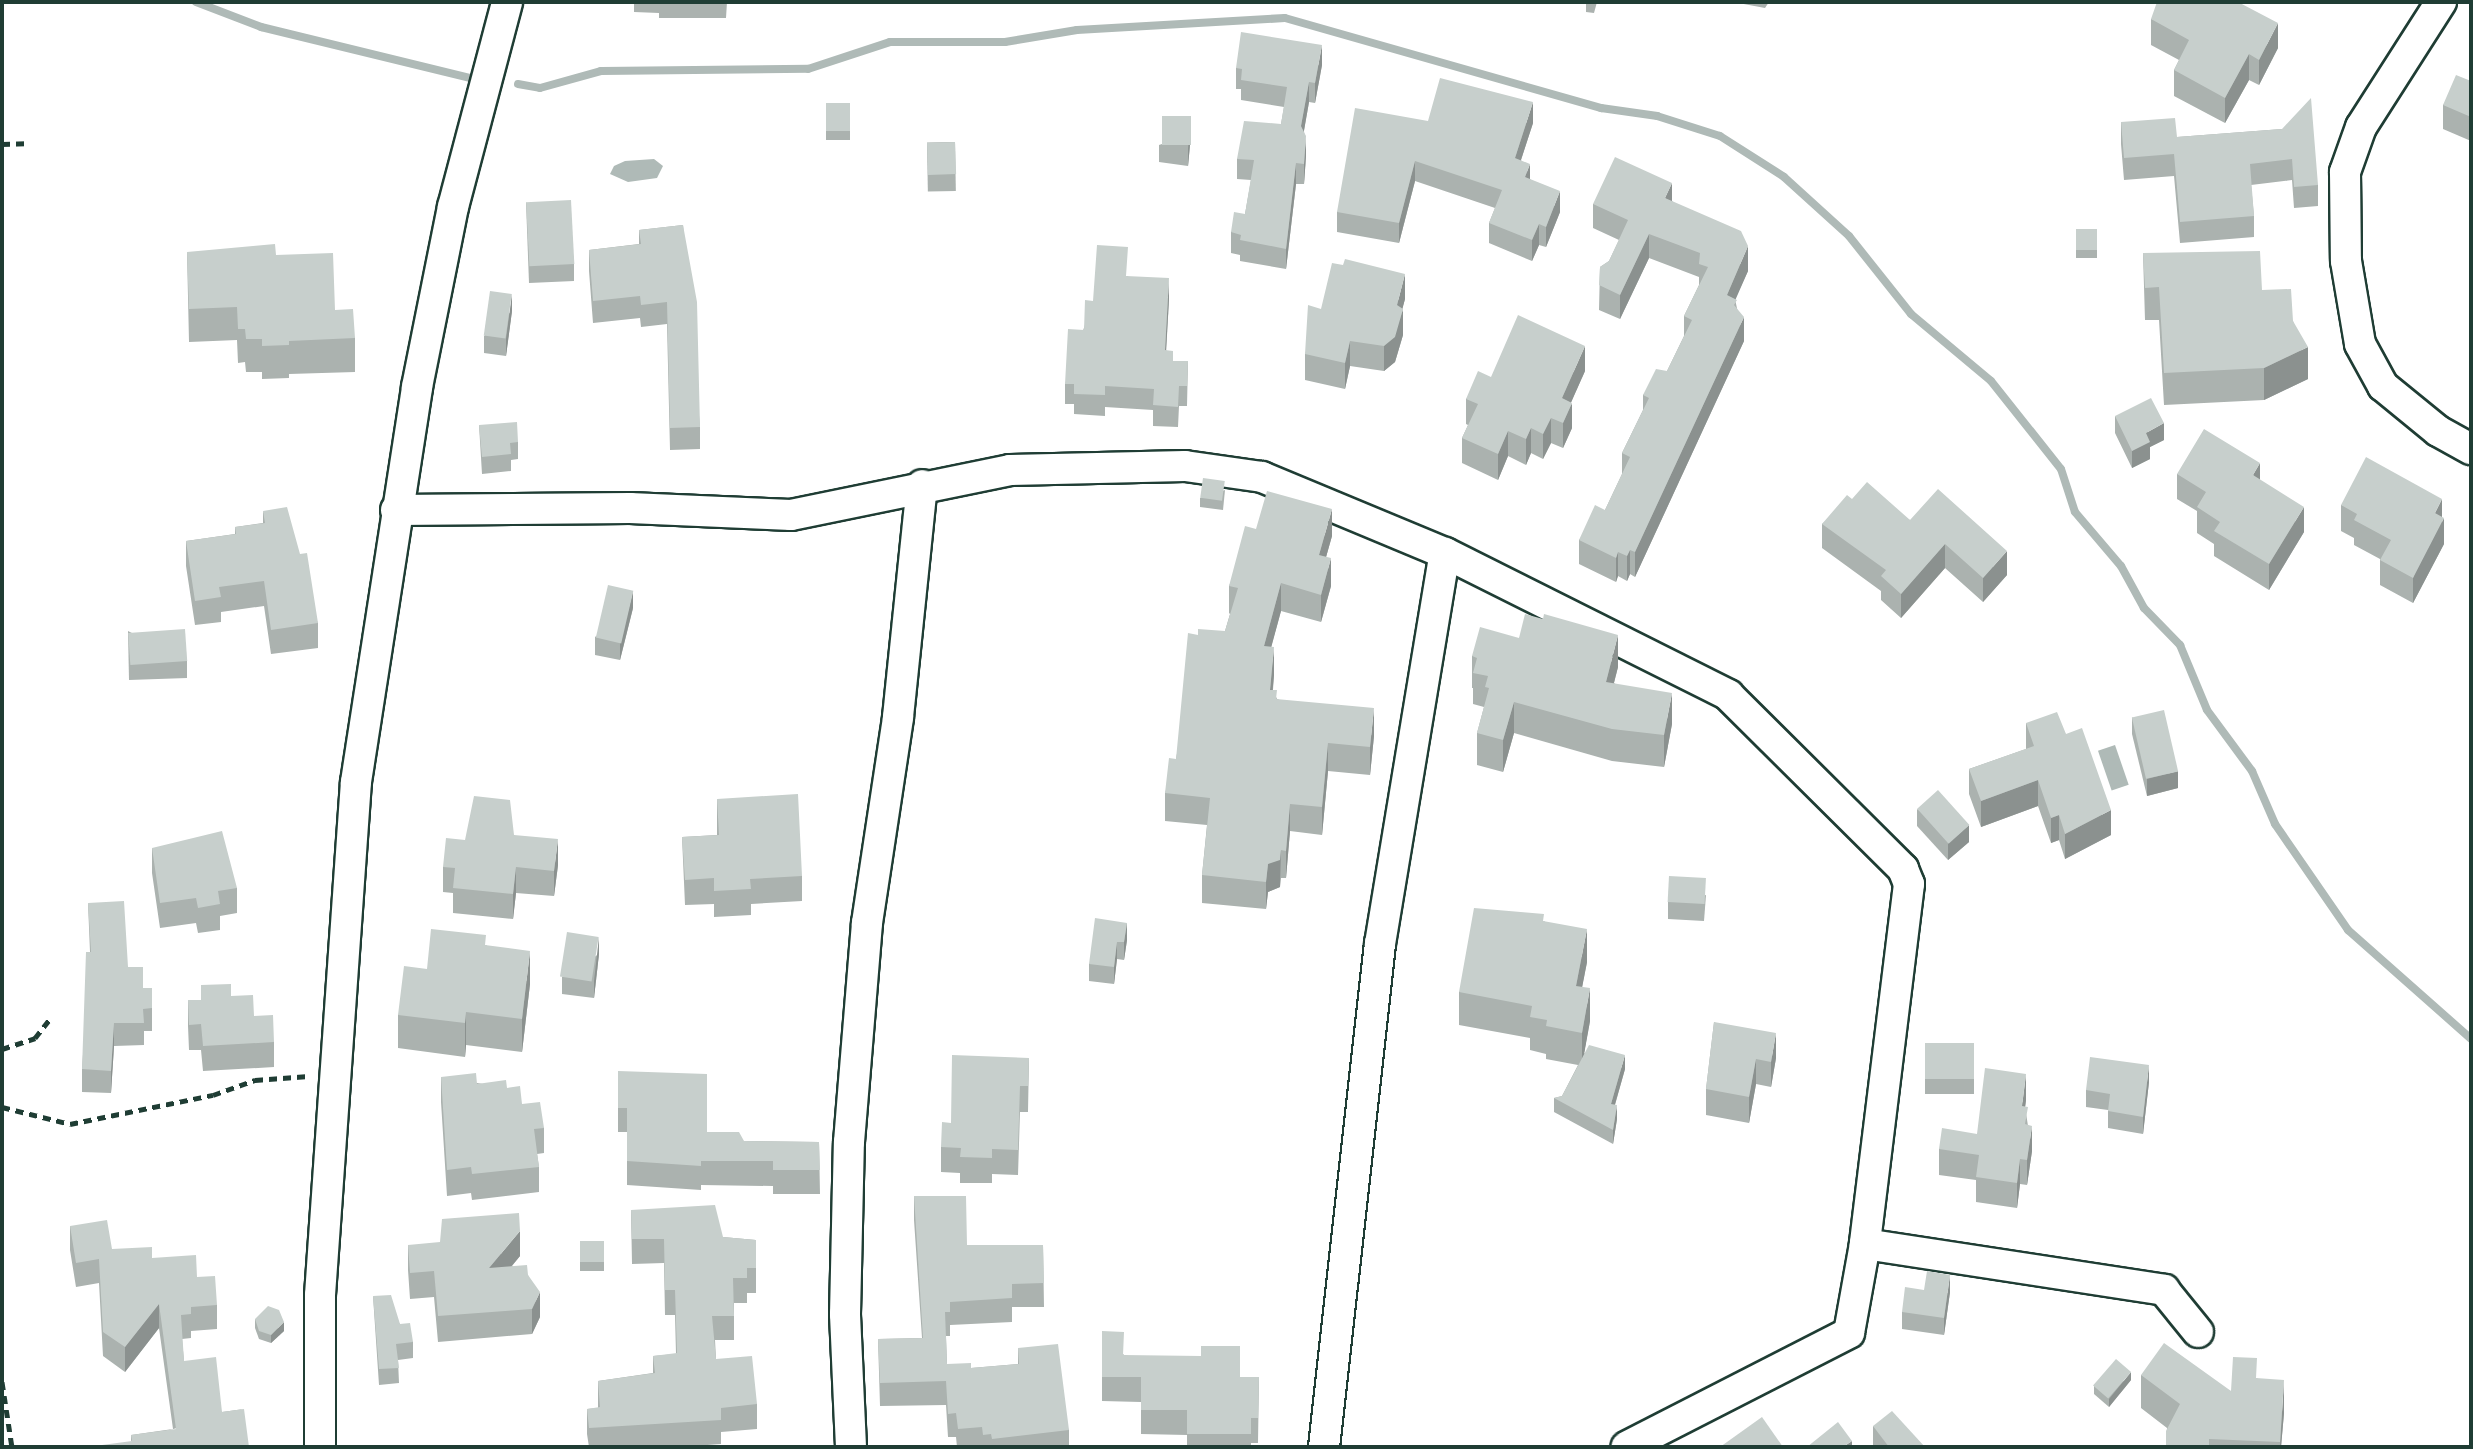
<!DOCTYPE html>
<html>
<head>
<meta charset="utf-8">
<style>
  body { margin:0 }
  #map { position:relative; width:2473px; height:1449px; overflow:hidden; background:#fff; font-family:Delius,sans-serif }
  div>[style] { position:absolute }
  .water>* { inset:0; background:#afbab7; transform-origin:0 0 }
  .stream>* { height:8px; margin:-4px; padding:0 4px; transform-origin:4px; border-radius:4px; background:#afbab7 }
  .path>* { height:5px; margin-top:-2.5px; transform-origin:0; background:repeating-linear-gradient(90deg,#1f3d34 0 8px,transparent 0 14px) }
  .roads { filter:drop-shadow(2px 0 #1f3d34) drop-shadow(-2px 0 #1f3d34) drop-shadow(0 2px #1f3d34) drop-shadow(0 -2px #1f3d34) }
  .minor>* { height:30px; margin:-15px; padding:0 15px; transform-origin:15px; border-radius:15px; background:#fff }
  .wall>* { inset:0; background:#abb2af; transform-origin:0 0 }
  .shaded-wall>* { inset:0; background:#8b918f }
  .building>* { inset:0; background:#c7cfcc; transform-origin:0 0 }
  span { translate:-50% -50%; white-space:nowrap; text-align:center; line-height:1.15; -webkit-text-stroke:6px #fff; paint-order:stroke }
  .frame { position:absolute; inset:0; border:4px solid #1f3d34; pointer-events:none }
</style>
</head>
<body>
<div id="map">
  <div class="water">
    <i style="clip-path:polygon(654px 159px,663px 166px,657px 178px,628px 182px,610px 174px,614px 166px,625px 161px)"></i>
    <i style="left:2115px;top:745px;width:42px;height:18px;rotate:71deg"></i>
  </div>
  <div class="stream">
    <i style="left:196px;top:2px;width:70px;rotate:21deg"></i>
    <i style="left:261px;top:27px;width:220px;rotate:13.7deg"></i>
    <i style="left:518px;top:84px;width:22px;rotate:10deg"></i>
    <i style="left:540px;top:88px;width:63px;rotate:-15.6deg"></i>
    <i style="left:601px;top:71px;width:207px;rotate:-0.6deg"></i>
    <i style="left:808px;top:69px;width:86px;rotate:-18.2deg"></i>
    <i style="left:890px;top:42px;width:115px"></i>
    <i style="left:1005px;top:42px;width:73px;rotate:-9.5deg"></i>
    <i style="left:1077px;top:30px;width:208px;rotate:-3.3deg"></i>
    <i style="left:1285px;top:18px;width:329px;rotate:15.9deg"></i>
    <i style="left:1601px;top:108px;width:57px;rotate:8.1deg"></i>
    <i style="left:1657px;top:116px;width:66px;rotate:17.6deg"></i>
    <i style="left:1720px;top:136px;width:76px;rotate:32.6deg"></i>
    <i style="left:1784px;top:177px;width:88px;rotate:42.2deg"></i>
    <i style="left:1849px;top:236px;width:100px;rotate:51.5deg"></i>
    <i style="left:1911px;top:314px;width:104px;rotate:39.9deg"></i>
    <i style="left:1991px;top:381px;width:112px;rotate:51.5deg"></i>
    <i style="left:2061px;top:469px;width:45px;rotate:72deg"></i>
    <i style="left:2075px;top:512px;width:71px;rotate:49.6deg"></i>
    <i style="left:2121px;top:566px;width:48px;rotate:61.3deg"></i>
    <i style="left:2144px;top:608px;width:52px;rotate:45.8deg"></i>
    <i style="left:2180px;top:645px;width:70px;rotate:67.4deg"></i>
    <i style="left:2207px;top:710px;width:76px;rotate:53.6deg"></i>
    <i style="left:2252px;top:771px;width:58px;rotate:66.5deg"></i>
    <i style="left:2275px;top:824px;width:129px;rotate:55.4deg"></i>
    <i style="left:2348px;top:930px;width:164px;rotate:41.5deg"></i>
  </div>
  <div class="path">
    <i style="left:2px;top:144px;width:24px;rotate:-2deg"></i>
    <i style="left:2px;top:1049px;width:35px;rotate:-18deg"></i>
    <i style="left:35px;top:1038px;width:23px;rotate:-52deg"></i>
    <i style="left:2px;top:1107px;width:70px;rotate:14deg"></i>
    <i style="left:70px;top:1124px;width:146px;rotate:-11.5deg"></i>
    <i style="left:213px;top:1095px;width:45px;rotate:-19.7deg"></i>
    <i style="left:255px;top:1080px;width:54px;rotate:-4.2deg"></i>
    <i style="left:2px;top:1382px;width:66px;rotate:81.3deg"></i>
  </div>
  <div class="roads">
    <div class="minor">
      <i style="left:2441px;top:2px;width:148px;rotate:122.6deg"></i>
      <i style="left:2361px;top:127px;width:48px;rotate:109.6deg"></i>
      <i style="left:2345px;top:172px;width:89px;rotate:89.4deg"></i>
      <i style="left:2346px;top:261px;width:84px;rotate:80.4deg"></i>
      <i style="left:2360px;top:344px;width:48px;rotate:61.3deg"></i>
      <i style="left:2383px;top:386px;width:71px;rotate:39.3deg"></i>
      <i style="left:2438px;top:431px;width:38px;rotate:29deg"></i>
      <i style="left:396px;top:510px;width:234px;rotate:-0.5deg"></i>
      <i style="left:630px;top:508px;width:161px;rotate:2.5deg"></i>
      <i style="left:791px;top:515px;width:224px;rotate:-11.6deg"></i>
      <i style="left:1010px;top:470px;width:175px;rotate:-1.3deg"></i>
      <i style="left:1185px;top:466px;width:78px;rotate:8.1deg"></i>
      <i style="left:1262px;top:477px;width:198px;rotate:22.6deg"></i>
      <i style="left:1445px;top:553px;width:317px;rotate:26.6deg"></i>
      <i style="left:1728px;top:695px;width:247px;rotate:44.8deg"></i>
      <i style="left:1903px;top:869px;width:16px;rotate:68deg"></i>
      <i style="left:1909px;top:884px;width:363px;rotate:97deg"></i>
      <i style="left:1865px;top:1244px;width:90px;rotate:100.2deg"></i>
      <i style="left:1849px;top:1333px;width:250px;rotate:152.9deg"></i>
      <i style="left:1865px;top:1244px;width:303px;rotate:8.7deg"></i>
      <i style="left:2164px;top:1290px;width:54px;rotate:51deg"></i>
      <i style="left:320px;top:1447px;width:152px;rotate:-90deg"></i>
      <i style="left:320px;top:1295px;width:514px;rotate:-85.99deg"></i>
      <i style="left:356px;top:782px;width:400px;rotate:-81.2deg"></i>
      <i style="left:417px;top:387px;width:184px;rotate:-78.7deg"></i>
      <i style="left:453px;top:207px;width:212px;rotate:-75.2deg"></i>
      <i style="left:851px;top:1447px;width:133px;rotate:-92.6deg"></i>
      <i style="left:845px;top:1314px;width:172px;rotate:-88.7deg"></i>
      <i style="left:849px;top:1142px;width:220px;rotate:-85.3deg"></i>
      <i style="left:867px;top:923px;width:208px;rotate:-81.4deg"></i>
      <i style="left:898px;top:717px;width:233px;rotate:-84.1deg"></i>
      <i style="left:1324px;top:1447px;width:506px;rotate:-83.65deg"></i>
      <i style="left:1380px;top:944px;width:396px;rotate:-80.6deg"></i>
    </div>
  </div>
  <div class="wall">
    <i style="clip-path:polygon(634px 2px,727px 2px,726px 18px,659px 18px,659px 13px,634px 12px)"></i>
    <i style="clip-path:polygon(1586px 2px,1597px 2px,1594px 13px,1586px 12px)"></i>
    <i style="clip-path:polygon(1733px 2px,1769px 2px,1765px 8px)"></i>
    <i style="clip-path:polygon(2151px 19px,2278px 48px,2259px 85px,2249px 80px,2225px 123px,2174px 96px,2174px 70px,2179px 60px,2151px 45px)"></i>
    <i style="clip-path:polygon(1322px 65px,1315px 103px,1309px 102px,1304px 131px,1306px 156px,1304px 184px,1296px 184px,1286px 269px,1240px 261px,1240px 255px,1231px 253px,1231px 232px,1245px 214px,1251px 180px,1237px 179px,1237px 159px,1281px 124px,1284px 107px,1241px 100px,1241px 89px,1236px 89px,1236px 68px)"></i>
    <i style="clip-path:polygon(2471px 80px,2471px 141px,2443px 129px,2443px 105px)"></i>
    <i style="left:826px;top:103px;width:24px;height:37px"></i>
    <i style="clip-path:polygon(1428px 121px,1533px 123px,1521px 160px,1530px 179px,1560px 212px,1546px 247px,1539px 245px,1532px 261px,1489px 243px,1489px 223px,1495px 208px,1415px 181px,1399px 243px,1337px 232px,1337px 212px)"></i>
    <i style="clip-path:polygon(2121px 122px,2177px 137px,2282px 129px,2318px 185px,2318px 206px,2294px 208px,2292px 180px,2251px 185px,2254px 216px,2254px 237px,2180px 243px,2174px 176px,2124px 180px,2121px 144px)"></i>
    <i style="clip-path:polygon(1191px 134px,1188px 166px,1159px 162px,1159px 145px)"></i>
    <i style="left:955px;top:142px;width:49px;height:28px;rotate:89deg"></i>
    <i style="clip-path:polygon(1672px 201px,1748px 271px,1735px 299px,1744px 341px,1635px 577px,1630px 574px,1627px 581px,1618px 576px,1616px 582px,1579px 564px,1579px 540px,1605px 510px,1622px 474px,1622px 453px,1643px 410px,1643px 395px,1667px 371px,1684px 336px,1684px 316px,1699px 285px,1699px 277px,1649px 258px,1620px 319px,1599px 310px,1600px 267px,1609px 261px,1619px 240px,1593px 228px,1593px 204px)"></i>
    <i style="clip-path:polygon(526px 202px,574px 264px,574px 281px,529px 283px)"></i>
    <i style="clip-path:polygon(683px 225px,700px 427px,700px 449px,670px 450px,667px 324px,641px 327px,640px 318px,593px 323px,589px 271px,589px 250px,639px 244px,639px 230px)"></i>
    <i style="left:2076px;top:229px;width:21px;height:29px"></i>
    <i style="clip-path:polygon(187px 252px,276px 255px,335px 310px,355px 338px,355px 372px,289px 374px,289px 378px,262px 379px,262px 372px,246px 372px,245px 362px,238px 363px,237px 340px,189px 342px)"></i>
    <i style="clip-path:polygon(2143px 253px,2262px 290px,2293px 321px,2308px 379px,2264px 400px,2164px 405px,2159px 320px,2145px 320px)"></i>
    <i style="clip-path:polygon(1127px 276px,1169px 299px,1166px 350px,1173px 361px,1188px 361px,1187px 406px,1179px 406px,1178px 427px,1153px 426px,1153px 410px,1105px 407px,1105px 416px,1074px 414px,1074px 404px,1065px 404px,1065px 384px,1093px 301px)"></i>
    <i style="clip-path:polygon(1405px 299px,1402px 309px,1403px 335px,1395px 362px,1384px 371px,1350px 366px,1345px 389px,1305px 380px,1305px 354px,1321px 309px)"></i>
    <i style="clip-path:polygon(512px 311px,506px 356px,484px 353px,484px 336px)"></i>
    <i style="clip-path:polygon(1585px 371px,1571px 402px,1572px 428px,1563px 448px,1551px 443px,1543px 459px,1531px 453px,1526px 465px,1508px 456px,1498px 480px,1462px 463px,1462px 438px,1468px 425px,1466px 424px,1466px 399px,1491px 377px)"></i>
    <i style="clip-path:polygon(2115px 416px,2164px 440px,2150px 447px,2150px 459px,2132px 468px,2115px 433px)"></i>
    <i style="clip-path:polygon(479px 425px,518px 442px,518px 459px,511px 460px,511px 471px,482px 474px)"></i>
    <i style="clip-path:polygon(2177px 474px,2260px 480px,2304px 532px,2269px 590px,2214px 556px,2214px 544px,2197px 533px,2197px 511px,2177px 499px)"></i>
    <i style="clip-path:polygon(1225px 490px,1223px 510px,1200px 507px,1200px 498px)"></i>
    <i style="clip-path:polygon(1852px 499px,1910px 520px,2007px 575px,1983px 602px,1945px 568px,1901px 618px,1881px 600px,1881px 591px,1822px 548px,1822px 524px)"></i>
    <i style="clip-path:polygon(2341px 505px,2442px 517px,2444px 544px,2413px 603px,2380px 585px,2380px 559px,2354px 545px,2354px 538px,2341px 531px)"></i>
    <i style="clip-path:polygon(263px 511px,318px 623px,318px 648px,271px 654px,264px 606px,221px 612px,221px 622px,195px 625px,186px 566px,186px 541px,235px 534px,235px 527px,263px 523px)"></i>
    <i style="clip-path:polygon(1256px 529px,1332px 536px,1326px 557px,1331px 586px,1321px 622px,1281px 611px,1271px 647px,1274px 675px,1273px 690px,1277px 699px,1374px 736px,1370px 775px,1328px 771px,1322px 835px,1290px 831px,1286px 878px,1281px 878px,1280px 887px,1268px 892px,1266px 909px,1202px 903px,1202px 875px,1207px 825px,1165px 821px,1165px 793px,1176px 759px,1198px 635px,1225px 631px,1230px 614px,1229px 613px,1229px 586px)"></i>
    <i style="clip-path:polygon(633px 608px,620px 660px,595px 655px,595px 637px)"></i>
    <i style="clip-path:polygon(1543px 619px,1618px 667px,1614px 683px,1672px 724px,1664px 767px,1612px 761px,1514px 733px,1503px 772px,1477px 765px,1477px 733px,1484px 707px,1473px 704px,1473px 688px,1472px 688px,1472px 656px,1519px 638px)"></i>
    <i style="clip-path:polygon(128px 631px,187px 661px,187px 678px,129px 680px)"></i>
    <i style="clip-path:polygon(2132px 717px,2178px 788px,2147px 796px,2132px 734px)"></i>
    <i style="clip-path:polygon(2026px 723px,2066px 734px,2111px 835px,2065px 859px,2059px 840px,2051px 843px,2038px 806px,1981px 827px,1969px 794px,1969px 769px,2026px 749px)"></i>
    <i style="clip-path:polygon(717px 799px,802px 876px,802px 901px,751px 904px,751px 915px,714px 917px,714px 904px,685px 905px,682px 837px,717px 835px)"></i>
    <i style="clip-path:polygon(1917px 809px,1969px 842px,1948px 860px,1917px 826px)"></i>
    <i style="clip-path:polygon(514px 835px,558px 865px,554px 896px,516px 893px,513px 919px,453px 913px,453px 893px,443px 892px,443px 867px,465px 840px)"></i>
    <i style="clip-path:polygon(152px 848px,237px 888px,237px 913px,220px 916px,220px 930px,198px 933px,196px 923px,160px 928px,152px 873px)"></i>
    <i style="clip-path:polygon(1706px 895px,1704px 921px,1668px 919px,1668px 902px)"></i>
    <i style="clip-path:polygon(88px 903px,128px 967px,143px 988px,152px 988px,152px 1031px,144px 1031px,144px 1045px,114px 1046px,111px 1093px,82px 1092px,82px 1069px,90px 952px)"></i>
    <i style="clip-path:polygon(1544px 921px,1587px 962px,1582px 987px,1590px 1021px,1584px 1053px,1625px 1069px,1615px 1105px,1617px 1119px,1613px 1144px,1554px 1112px,1554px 1098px,1562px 1096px,1578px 1065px,1546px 1059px,1546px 1054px,1530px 1050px,1530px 1038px,1459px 1025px,1459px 992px)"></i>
    <i style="clip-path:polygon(1127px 923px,1127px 940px,1124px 960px,1117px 959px,1114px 984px,1089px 981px,1089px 964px)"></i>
    <i style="clip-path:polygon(486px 945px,530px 984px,522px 1052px,466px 1045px,465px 1057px,398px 1048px,398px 1015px,427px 969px)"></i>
    <i style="clip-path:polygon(599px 954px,594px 998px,562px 994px,562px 977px)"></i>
    <i style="clip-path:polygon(201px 985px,231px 996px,254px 1016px,274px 1042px,274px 1067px,203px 1071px,201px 1050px,189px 1050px,188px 1026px,188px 1000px,201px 1000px)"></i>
    <i style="clip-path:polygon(1714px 1022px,1776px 1058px,1771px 1087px,1756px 1084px,1749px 1123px,1706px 1115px,1706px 1089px)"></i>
    <i style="left:1925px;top:1043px;width:49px;height:51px"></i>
    <i style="clip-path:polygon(1029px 1058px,1028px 1112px,1020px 1112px,1018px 1175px,992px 1174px,992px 1183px,960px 1183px,960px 1173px,941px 1172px,941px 1147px,951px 1123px)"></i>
    <i style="clip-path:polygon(618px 1071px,707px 1132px,744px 1141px,819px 1142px,820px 1194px,773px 1194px,773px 1186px,701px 1185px,701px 1190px,627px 1185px,627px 1132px,618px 1132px)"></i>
    <i style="clip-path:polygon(441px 1077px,507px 1088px,544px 1128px,544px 1153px,537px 1154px,539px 1167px,539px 1192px,472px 1200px,471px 1193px,447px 1196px,441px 1102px)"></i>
    <i style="clip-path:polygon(2149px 1082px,2143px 1134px,2108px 1128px,2108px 1110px,2086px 1107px,2086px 1090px)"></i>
    <i style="clip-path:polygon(2026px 1100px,2025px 1107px,2032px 1151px,2027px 1185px,2020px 1184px,2017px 1208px,1976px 1202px,1976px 1180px,1939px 1175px,1939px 1149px,1977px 1134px)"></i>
    <i style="clip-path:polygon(914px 1196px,967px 1245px,1043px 1245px,1044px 1307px,1012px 1307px,1012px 1322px,950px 1325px,950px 1336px,946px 1336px,947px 1364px,971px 1368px,1018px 1364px,1018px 1348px,1069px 1430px,1069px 1447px,957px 1447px,956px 1437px,948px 1437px,946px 1405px,880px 1406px,878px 1339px,922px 1338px,914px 1220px)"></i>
    <i style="clip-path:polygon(631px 1210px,723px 1237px,756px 1240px,756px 1293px,747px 1293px,747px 1303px,734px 1303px,734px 1340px,715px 1340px,716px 1359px,757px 1404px,757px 1429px,721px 1432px,721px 1444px,680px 1447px,589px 1447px,587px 1434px,587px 1409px,598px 1408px,598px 1381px,653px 1373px,653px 1356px,676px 1354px,675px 1315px,665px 1315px,664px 1263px,632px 1264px)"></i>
    <i style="clip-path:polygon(70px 1226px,112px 1249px,152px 1258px,197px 1277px,217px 1305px,217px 1329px,191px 1331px,191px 1338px,182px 1339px,184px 1361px,222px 1412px,244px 1409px,131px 1441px,131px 1435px,173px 1429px,159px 1328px,125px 1372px,103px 1356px,99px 1283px,76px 1287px,70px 1250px)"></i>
    <i style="left:580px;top:1241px;width:24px;height:30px"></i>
    <i style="clip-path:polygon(408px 1245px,520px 1256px,512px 1266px,528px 1275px,540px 1317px,532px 1334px,438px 1342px,434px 1297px,410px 1299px,408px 1270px)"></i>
    <i style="clip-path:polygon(1950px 1292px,1944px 1335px,1902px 1329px,1902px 1312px)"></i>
    <i style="clip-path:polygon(373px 1296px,400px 1324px,413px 1342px,413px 1358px,398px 1360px,399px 1383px,379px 1385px)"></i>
    <i style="clip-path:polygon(255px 1319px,284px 1331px,271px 1343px,259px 1339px,255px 1328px)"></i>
    <i style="clip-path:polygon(1102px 1331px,1124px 1355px,1240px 1377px,1259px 1377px,1258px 1443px,1251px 1443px,1251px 1447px,1187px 1447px,1187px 1435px,1141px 1434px,1141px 1402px,1102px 1401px)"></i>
    <i style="clip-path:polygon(2141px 1375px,2231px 1391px,2257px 1378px,2284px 1413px,2281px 1447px,2166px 1447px,2167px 1428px,2141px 1408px)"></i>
    <i style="clip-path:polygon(2131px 1380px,2109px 1407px,2094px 1394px,2094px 1386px)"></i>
    <i style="clip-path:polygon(1873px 1426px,1925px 1447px,1873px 1447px)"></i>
  </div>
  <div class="shaded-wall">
    <i style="clip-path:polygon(2278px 23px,2278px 48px,2259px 85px,2259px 60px)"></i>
    <i style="clip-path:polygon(1322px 45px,1322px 65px,1315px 103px,1315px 83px)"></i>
    <i style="clip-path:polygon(2249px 54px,2249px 80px,2225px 123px,2225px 98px)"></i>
    <i style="clip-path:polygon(1309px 82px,1309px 102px,1301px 147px,1301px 126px)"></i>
    <i style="clip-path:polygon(1533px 102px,1533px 123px,1515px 178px,1515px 158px)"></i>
    <i style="clip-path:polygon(1191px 116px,1191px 134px,1188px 166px,1188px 149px)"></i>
    <i style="clip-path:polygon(1306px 136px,1306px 156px,1304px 184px,1304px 164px)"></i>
    <i style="clip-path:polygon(1415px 161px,1415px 181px,1399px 243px,1399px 223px)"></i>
    <i style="clip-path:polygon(1296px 163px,1296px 184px,1286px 269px,1286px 249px)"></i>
    <i style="clip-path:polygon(1530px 164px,1530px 184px,1525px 177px)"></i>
    <i style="clip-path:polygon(1672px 183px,1672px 208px,1665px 198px)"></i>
    <i style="clip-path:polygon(1560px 191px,1560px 212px,1546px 247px,1546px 227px)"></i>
    <i style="clip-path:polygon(1539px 224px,1539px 245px,1532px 261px,1532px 240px)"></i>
    <i style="clip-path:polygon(1649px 234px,1649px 258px,1620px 319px,1620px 295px)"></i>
    <i style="clip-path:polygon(1748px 246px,1748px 271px,1727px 319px,1727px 295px)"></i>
    <i style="clip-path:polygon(1405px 274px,1405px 299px,1399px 322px,1403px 309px,1403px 335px,1395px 362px,1384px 371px,1384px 346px,1397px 305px)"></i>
    <i style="clip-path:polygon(1169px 278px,1169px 299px,1165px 371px,1165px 350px)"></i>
    <i style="clip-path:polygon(512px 294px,512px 311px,506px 356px,506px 339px)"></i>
    <i style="clip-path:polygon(1744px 317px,1744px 341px,1635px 577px,1635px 552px)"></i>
    <i style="clip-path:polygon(1350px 341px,1350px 366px,1345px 389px,1345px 363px)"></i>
    <i style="clip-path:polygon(1585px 346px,1585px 371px,1562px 423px,1562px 398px)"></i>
    <i style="clip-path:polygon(2308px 347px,2308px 379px,2264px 400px,2264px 368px)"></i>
    <i style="clip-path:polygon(1572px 403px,1572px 428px,1563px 448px,1563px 423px)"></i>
    <i style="clip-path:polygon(1551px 418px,1551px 443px,1543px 459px,1543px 434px)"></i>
    <i style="clip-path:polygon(2164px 423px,2164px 440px,2150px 447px,2150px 459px,2132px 468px,2132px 451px,2146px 433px)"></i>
    <i style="clip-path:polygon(1531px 428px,1531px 453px,1526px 465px,1526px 439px)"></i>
    <i style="clip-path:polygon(1508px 431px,1508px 456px,1498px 480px,1498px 454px)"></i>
    <i style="clip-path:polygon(2260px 463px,2260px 489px,2253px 475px)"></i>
    <i style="clip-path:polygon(2442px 499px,2442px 522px,2444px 518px,2444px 544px,2413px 603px,2413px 578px,2435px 513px)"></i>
    <i style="clip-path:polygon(2304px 507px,2304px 532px,2269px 590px,2269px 564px)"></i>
    <i style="clip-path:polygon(1332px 509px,1332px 536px,1319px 582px,1319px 555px)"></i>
    <i style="clip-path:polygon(1945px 544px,1945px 568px,1901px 618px,1901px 594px)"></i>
    <i style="clip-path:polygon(1630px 550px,1630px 574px,1627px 581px,1627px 556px)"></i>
    <i style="clip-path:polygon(2007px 551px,2007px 575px,1983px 602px,1983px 578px)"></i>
    <i style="clip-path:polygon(1618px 552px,1618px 576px,1616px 582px,1616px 558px)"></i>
    <i style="clip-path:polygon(1331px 558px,1331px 586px,1321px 622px,1321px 595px)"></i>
    <i style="clip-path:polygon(1281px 583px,1281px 611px,1264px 674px,1264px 646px)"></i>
    <i style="clip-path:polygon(633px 591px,633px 608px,620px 660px,620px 643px)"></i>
    <i style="clip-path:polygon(1618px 635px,1618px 667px,1606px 713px,1606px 682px)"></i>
    <i style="clip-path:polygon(1274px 647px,1274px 675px,1270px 717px,1270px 690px)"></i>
    <i style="clip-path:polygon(1672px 693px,1672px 724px,1664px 767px,1664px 735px)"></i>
    <i style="clip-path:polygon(1514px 702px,1514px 733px,1503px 772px,1503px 740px)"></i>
    <i style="clip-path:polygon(1374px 708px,1374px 736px,1370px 775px,1370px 747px)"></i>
    <i style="clip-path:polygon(1328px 743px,1328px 771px,1322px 835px,1322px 807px)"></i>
    <i style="clip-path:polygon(2178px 771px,2178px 788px,2147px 796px,2147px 779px)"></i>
    <i style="clip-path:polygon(2038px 780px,2038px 806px,1981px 827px,1981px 801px)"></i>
    <i style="clip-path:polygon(1290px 804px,1290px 831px,1286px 878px,1286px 851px)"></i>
    <i style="clip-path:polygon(2111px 810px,2111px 835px,2065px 859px,2065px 834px)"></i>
    <i style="clip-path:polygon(2059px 815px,2059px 840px,2051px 843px,2051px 818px)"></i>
    <i style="clip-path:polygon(1969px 825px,1969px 842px,1948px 860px,1948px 843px)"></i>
    <i style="clip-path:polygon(558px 839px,558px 865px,554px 896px,554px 871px)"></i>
    <i style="clip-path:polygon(1281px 850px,1280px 887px,1268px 892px,1266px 909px,1266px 882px,1268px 864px)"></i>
    <i style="clip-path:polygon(516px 867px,516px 893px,513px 919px,513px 894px)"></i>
    <i style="clip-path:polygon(1127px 923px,1127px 940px,1124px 960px,1124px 942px)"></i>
    <i style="clip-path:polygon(1587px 929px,1587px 962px,1576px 1019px,1576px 986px)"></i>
    <i style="clip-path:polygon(599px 937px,599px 954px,594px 998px,594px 981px)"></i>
    <i style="clip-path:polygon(1117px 942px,1117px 959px,1114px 984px,1114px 967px)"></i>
    <i style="clip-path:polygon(530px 951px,530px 984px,522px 1052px,522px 1019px)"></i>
    <i style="clip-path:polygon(1590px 988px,1590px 1021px,1582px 1066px,1582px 1033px)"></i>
    <i style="clip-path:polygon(466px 1012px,466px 1045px,465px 1057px,465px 1023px)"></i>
    <i style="clip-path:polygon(114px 1023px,114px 1046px,111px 1093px,111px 1071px)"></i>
    <i style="clip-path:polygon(1776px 1033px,1776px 1058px,1771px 1087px,1771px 1062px)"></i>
    <i style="clip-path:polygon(1625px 1055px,1625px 1069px,1611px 1118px,1611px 1104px)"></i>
    <i style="clip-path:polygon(1756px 1059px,1756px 1084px,1749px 1123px,1749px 1097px)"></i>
    <i style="clip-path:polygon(2149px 1065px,2149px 1082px,2143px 1134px,2143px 1117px)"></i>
    <i style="clip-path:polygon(2026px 1074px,2026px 1100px,2022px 1132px,2022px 1106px)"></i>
    <i style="clip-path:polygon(1617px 1105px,1617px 1119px,1613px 1144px,1613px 1130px)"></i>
    <i style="clip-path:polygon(2032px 1126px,2032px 1151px,2027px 1185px,2027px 1160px)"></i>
    <i style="clip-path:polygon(2020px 1159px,2020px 1184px,2017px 1208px,2017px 1183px)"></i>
    <i style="clip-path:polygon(520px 1231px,520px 1256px,489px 1293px,489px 1268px)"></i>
    <i style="clip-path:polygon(1950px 1275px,1950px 1292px,1944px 1335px,1944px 1318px)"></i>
    <i style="clip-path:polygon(540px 1292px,540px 1317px,532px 1334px,532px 1309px)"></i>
    <i style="clip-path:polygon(159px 1304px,159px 1328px,125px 1372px,125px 1347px)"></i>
    <i style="clip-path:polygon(284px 1322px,284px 1331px,271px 1343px,271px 1335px)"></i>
    <i style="clip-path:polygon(2131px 1372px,2131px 1380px,2109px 1407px,2109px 1399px)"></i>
    <i style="clip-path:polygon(2284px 1380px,2284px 1413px,2281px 1447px,2280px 1447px)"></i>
    <i style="clip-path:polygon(1852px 1441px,1852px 1447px,1843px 1447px)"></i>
  </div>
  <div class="building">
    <i style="clip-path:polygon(2157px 2px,2238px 2px,2278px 23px,2259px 60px,2249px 54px,2225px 98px,2174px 70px,2189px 40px,2151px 19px)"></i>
    <i style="clip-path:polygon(1241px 32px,1322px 45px,1315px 83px,1309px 82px,1301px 126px,1306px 136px,1304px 164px,1296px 163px,1286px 249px,1240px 240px,1241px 235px,1231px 232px,1234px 212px,1245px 214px,1254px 160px,1237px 159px,1244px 121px,1281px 124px,1287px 87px,1241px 80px,1242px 69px,1236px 68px)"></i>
    <i style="clip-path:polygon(2456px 75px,2471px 81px,2471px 80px,2471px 117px,2443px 105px)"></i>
    <i style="clip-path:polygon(1440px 78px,1533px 102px,1515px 158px,1530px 164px,1525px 177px,1560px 191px,1546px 227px,1539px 224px,1532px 240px,1489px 223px,1502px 190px,1415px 161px,1399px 223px,1337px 212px,1355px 108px,1428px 121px)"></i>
    <i style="clip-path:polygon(2311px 98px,2318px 185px,2294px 187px,2292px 159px,2250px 164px,2254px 216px,2180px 222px,2174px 154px,2124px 158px,2121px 122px,2175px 118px,2177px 137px,2282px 129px)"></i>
    <i style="left:826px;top:103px;width:24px;height:28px"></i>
    <i style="left:1162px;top:116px;width:29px;height:29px"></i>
    <i style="left:955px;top:142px;width:32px;height:28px;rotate:88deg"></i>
    <i style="clip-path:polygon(1615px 157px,1672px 183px,1665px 198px,1741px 231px,1748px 246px,1727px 295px,1737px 300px,1734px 305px,1744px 317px,1635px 552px,1630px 550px,1627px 556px,1618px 552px,1616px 558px,1579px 540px,1595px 505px,1605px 510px,1630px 457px,1622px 453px,1649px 398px,1643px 395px,1656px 369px,1667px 371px,1692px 320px,1684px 316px,1708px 267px,1699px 264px,1700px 253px,1649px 234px,1620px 295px,1599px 285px,1600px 267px,1609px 261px,1628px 220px,1593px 204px)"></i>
    <i style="left:571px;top:200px;width:64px;height:45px;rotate:87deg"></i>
    <i style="clip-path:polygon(683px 225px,697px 302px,700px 427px,670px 428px,667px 302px,641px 305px,640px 296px,593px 301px,589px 250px,641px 244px,639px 230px)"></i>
    <i style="left:2076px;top:229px;width:21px;height:21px"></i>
    <i style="clip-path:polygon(275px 244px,276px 255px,333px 253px,335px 310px,353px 309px,355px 338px,289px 341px,289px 345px,262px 346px,262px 339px,246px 339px,245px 329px,238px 329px,237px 307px,189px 309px,187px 252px)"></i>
    <i style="clip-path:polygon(1097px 245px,1128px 247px,1126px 276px,1169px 278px,1165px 350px,1173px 351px,1173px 361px,1188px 361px,1187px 386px,1179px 386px,1178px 407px,1153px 405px,1154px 389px,1105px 386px,1105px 395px,1074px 394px,1074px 384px,1065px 384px,1068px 329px,1084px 330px,1085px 300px,1093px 301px)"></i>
    <i style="clip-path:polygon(2260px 251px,2262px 290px,2291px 289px,2293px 321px,2308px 347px,2264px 368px,2164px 373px,2159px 287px,2145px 288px,2143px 253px)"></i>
    <i style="clip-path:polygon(1345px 259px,1405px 274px,1397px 305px,1403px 309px,1395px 337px,1384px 346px,1350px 341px,1345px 363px,1305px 354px,1308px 305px,1321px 309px,1332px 263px,1343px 265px)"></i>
    <i style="left:490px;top:291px;width:22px;height:45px;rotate:8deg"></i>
    <i style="clip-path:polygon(1518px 315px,1585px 346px,1562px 398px,1572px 403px,1563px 423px,1551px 418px,1543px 434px,1531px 428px,1526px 439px,1508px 431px,1498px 454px,1462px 438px,1478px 404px,1466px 399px,1478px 371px,1491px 377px)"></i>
    <i style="clip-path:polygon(2151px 398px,2164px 423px,2146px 433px,2150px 442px,2132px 451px,2115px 416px)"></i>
    <i style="clip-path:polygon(517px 422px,518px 442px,510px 443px,511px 454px,482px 457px,479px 425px)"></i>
    <i style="clip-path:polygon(2204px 429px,2260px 463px,2253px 475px,2304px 507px,2269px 564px,2214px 531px,2220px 522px,2197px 507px,2206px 492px,2177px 474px)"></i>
    <i style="clip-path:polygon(2366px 457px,2442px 499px,2435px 513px,2444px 518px,2413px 578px,2380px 560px,2391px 540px,2354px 520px,2357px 514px,2341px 505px)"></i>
    <i style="left:1203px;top:478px;width:22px;height:20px;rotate:8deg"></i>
    <i style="clip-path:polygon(1867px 482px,1910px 520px,1938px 489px,2007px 551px,1983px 578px,1945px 544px,1901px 594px,1881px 576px,1886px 570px,1822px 524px,1847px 495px,1852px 499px)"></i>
    <i style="clip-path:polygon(1267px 491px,1332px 509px,1319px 555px,1331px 558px,1321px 595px,1281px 583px,1264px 646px,1274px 647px,1270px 690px,1277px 690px,1276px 699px,1374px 708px,1370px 747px,1328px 743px,1322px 807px,1290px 804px,1286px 851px,1281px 850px,1280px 860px,1268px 864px,1266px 882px,1202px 875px,1210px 798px,1165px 793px,1169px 758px,1176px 759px,1188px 633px,1198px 635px,1198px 629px,1225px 631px,1238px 588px,1229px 586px,1245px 526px,1256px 529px)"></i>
    <i style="clip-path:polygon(287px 507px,300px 554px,307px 553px,318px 623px,271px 630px,264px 581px,219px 587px,221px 597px,195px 601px,186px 541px,236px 534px,235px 527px,265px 523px,263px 511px)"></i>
    <i style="left:608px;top:585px;width:26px;height:54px;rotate:13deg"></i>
    <i style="clip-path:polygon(1525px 614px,1543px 619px,1544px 614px,1618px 635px,1606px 682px,1672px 693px,1664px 735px,1612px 729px,1514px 702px,1503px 740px,1477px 733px,1489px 688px,1485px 687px,1488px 676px,1473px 673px,1477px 658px,1472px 656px,1480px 627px,1519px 638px)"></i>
    <i style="left:185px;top:629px;width:32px;height:57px;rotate:86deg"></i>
    <i style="left:2164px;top:710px;width:63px;height:33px;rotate:77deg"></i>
    <i style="clip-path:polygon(2057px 712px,2066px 734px,2082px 728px,2111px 810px,2065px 834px,2059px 815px,2051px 818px,2038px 780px,1981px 801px,1969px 769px,2034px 746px,2026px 723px)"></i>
    <i style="left:1938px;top:790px;width:47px;height:28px;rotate:48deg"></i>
    <i style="clip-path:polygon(798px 794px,802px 876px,750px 879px,751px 889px,714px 891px,714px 878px,685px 880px,682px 837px,719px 835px,717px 799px)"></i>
    <i style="clip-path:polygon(474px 796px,510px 800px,514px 835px,558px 839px,554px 871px,516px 867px,513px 894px,453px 888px,455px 868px,443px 867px,446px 838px,465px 840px)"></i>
    <i style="clip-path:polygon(222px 831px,237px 888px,218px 891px,220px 904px,198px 908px,196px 898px,160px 903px,152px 848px)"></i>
    <i style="left:1669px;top:876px;width:37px;height:26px;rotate:3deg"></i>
    <i style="clip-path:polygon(124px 901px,128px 967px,143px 967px,143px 988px,152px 988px,152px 1008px,143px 1009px,144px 1023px,114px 1023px,111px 1071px,82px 1069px,86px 952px,91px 952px,88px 903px)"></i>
    <i style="clip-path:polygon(1474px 908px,1544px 914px,1543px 921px,1587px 929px,1576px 986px,1590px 988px,1582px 1033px,1546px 1026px,1547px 1020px,1530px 1017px,1532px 1006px,1459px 992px)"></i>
    <i style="clip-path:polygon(1095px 918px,1127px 923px,1124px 942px,1117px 942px,1114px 967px,1089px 964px)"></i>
    <i style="clip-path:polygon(431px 929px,486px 935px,485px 945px,530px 951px,522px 1019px,466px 1012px,465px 1023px,398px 1015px,404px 966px,427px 969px)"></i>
    <i style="left:567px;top:932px;width:32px;height:45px;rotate:9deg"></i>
    <i style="clip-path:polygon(231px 984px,231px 996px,253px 995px,254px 1016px,273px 1015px,274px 1042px,203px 1046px,201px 1024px,189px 1025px,188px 1000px,201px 1000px,201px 985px)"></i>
    <i style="clip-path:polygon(1714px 1022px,1776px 1033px,1771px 1062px,1756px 1059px,1749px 1097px,1706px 1089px)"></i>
    <i style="left:1925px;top:1043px;width:49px;height:36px"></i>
    <i style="clip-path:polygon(1589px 1045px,1625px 1055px,1611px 1104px,1617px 1105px,1613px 1130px,1554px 1098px,1562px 1096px)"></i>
    <i style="clip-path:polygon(952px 1055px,1029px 1058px,1028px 1086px,1020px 1086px,1018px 1150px,992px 1149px,992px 1158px,960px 1157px,961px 1148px,941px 1147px,942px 1122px,951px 1123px)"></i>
    <i style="clip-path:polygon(2090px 1057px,2149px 1065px,2143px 1117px,2108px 1111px,2110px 1094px,2086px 1090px)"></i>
    <i style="clip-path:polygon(1985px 1068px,2026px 1074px,2022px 1106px,2028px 1107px,2025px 1124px,2032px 1126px,2027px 1160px,2020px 1159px,2017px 1183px,1976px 1177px,1979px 1155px,1939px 1149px,1942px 1128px,1977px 1134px)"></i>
    <i style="clip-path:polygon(618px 1071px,707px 1074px,707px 1132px,739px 1132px,744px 1141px,819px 1142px,820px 1170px,773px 1170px,773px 1161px,701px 1161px,701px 1166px,627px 1161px,627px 1108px,618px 1108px)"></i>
    <i style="clip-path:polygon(476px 1073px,477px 1084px,506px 1080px,507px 1088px,520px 1086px,522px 1104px,540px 1102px,544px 1128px,534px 1129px,539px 1167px,472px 1174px,471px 1167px,447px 1170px,441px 1077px)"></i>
    <i style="clip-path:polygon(914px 1196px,966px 1196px,967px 1245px,1043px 1245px,1044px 1283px,1012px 1284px,1012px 1298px,950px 1302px,950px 1312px,945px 1312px,947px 1364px,971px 1363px,971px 1368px,1019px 1364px,1018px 1348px,1058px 1344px,1069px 1430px,992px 1439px,991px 1434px,983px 1435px,982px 1427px,958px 1429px,956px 1413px,948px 1414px,946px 1381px,880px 1383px,878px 1339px,923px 1338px)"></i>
    <i style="clip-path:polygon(715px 1205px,723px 1237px,756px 1240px,756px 1268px,747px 1268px,747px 1278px,733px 1278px,734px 1316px,712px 1316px,716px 1359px,752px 1356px,757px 1404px,721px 1408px,721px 1420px,589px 1428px,587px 1409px,600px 1407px,598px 1381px,655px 1373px,653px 1356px,677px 1353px,675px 1290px,665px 1290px,664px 1239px,632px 1239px,631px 1210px)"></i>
    <i style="clip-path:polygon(519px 1213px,520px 1231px,489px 1268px,527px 1265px,528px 1275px,540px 1292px,532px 1309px,438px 1316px,434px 1271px,410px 1273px,408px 1245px,440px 1242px,442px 1219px)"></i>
    <i style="clip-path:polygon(107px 1220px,112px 1249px,152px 1247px,152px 1258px,196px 1255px,197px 1277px,215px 1276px,217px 1305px,191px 1307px,191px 1314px,181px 1315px,184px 1361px,216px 1357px,222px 1412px,244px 1409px,249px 1447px,87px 1447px,132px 1441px,131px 1435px,176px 1429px,159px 1304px,125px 1347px,103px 1332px,99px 1259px,76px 1263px,70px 1226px)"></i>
    <i style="left:580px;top:1241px;width:24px;height:21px"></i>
    <i style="clip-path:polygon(1927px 1271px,1950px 1275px,1944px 1318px,1902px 1312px,1905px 1287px,1924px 1290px)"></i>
    <i style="clip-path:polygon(391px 1295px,400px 1324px,410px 1323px,413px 1342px,396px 1344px,399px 1368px,379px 1369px,373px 1296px)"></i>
    <i style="clip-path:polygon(268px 1306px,279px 1310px,284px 1322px,271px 1335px,259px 1331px,255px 1319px)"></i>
    <i style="clip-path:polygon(1102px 1331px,1124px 1332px,1123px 1355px,1201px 1356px,1201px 1346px,1240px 1346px,1240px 1377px,1259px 1377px,1258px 1418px,1251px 1418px,1251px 1434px,1187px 1434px,1187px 1410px,1141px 1410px,1141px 1377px,1102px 1377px)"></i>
    <i style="clip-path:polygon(2164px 1343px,2231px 1391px,2233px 1357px,2257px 1358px,2256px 1378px,2284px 1380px,2280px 1442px,2209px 1439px,2209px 1447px,2166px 1447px,2166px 1431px,2180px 1404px,2141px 1375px)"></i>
    <i style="left:2116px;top:1359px;width:20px;height:35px;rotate:41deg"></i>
    <i style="clip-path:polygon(1892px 1411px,1925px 1447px,1889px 1447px,1873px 1426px)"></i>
    <i style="clip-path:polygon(1762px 1417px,1783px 1447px,1720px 1447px)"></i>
    <i style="clip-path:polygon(1838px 1422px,1852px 1441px,1843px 1447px,1807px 1447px)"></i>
  </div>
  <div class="frame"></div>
</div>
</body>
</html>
